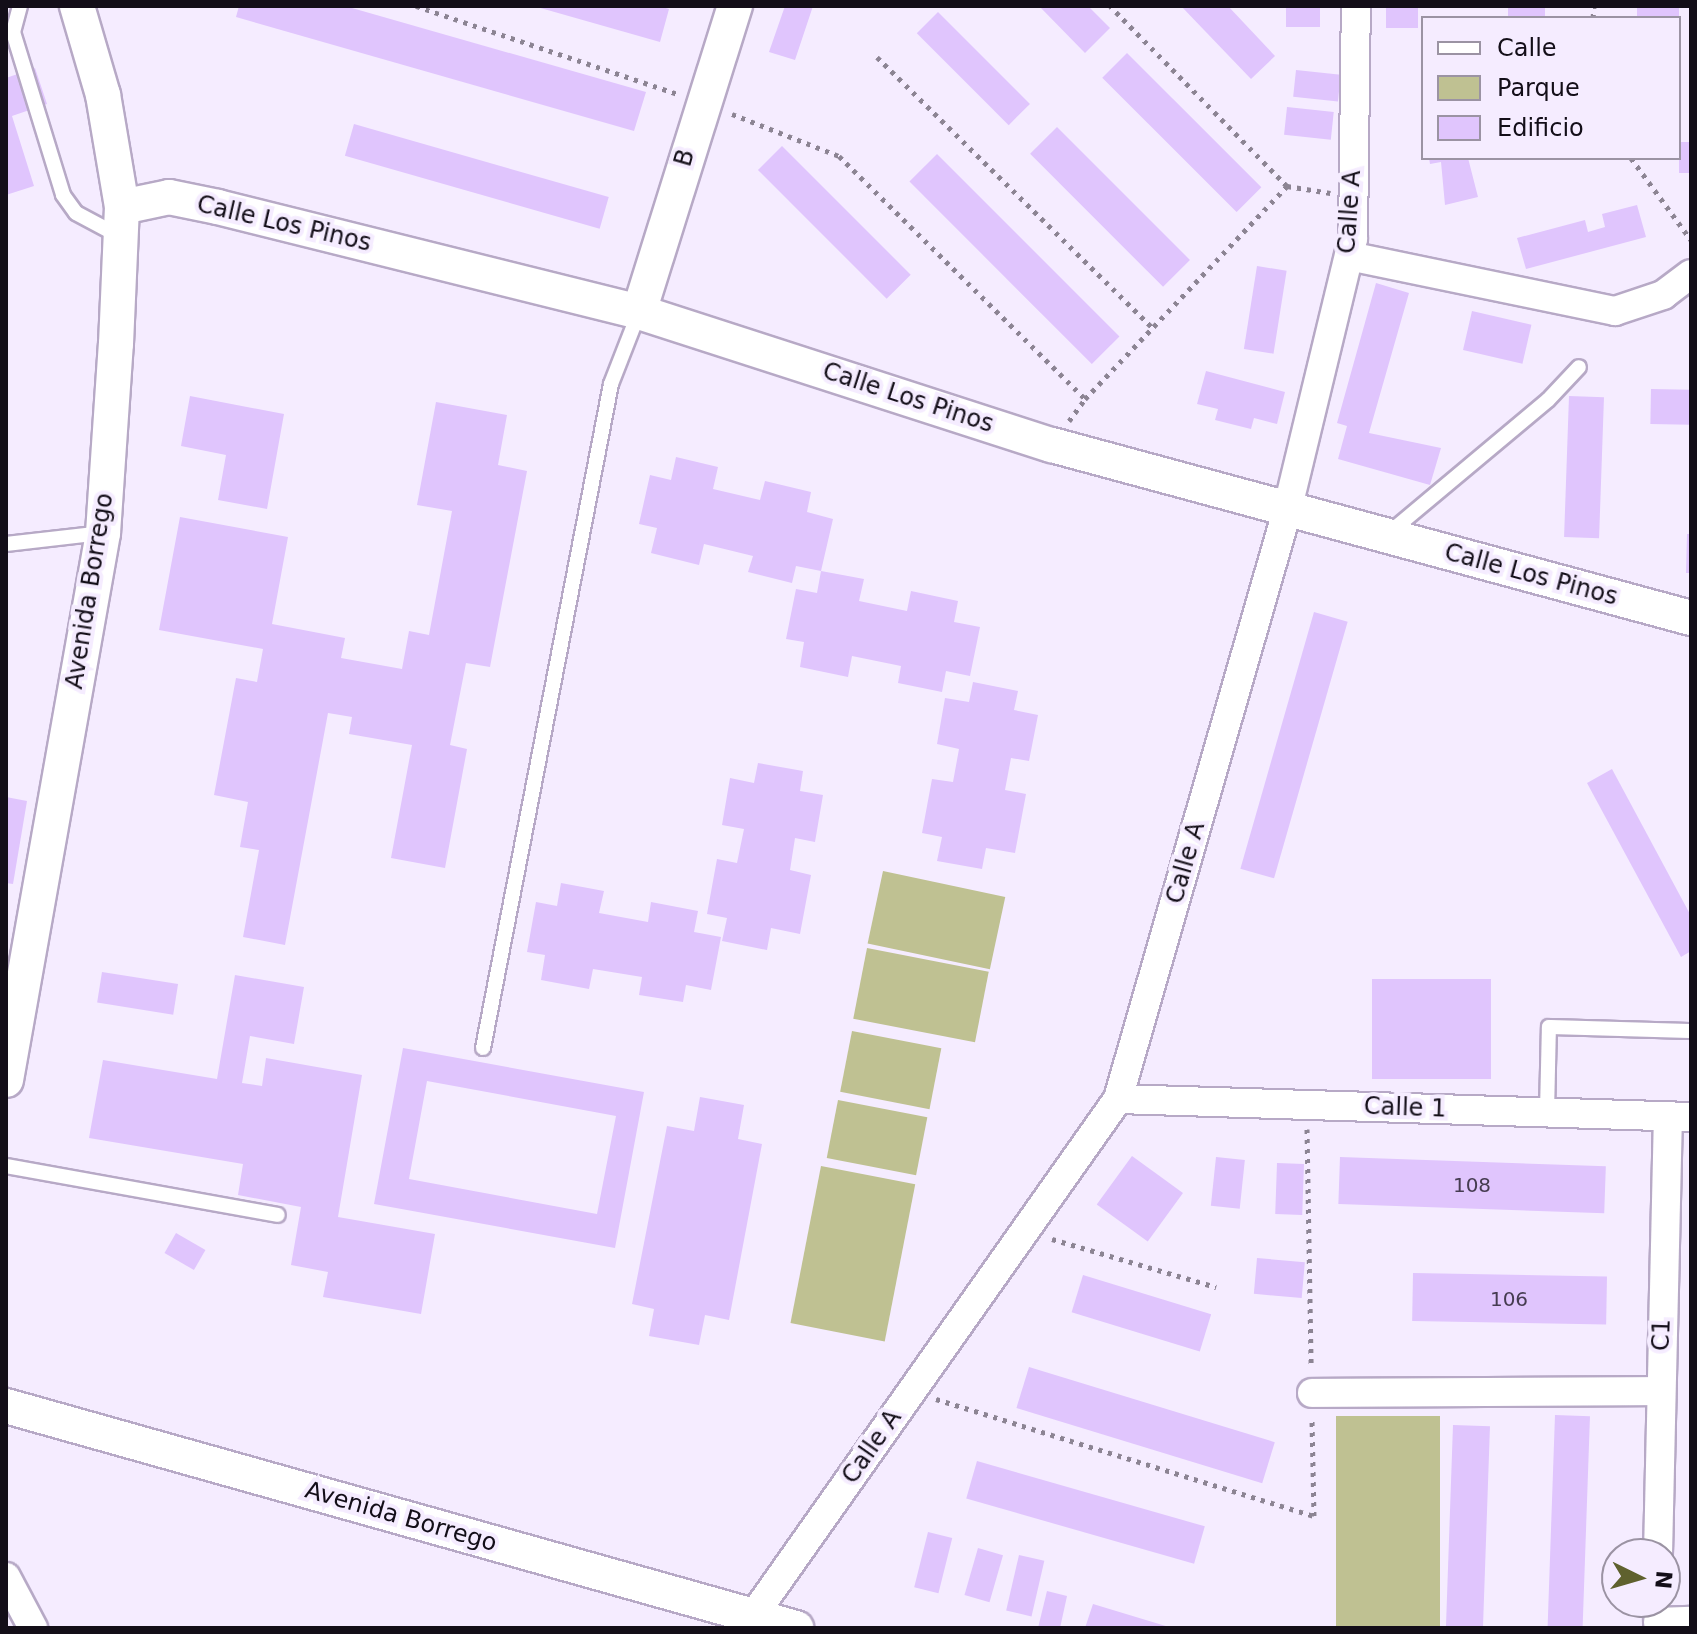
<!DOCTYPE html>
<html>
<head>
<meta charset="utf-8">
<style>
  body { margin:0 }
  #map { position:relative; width:1697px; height:1634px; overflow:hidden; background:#f5ecff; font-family:"DejaVu Sans",sans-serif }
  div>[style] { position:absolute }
  .green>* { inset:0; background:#bfc192; transform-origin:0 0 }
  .building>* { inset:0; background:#e0c5fd; transform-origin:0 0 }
  .path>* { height:5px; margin-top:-2.5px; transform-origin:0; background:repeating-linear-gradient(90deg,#8c8493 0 4px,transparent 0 10px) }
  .roads { filter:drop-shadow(2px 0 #b7a9c6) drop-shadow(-2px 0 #b7a9c6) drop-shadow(0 2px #b7a9c6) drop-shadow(0 -2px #b7a9c6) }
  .service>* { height:14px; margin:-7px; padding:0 7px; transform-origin:7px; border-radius:7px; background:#fff }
  .minor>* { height:28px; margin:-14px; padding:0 14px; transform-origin:14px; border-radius:14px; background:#fff }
  .tertiary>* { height:34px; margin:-17px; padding:0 17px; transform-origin:17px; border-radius:17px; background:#fff }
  span { translate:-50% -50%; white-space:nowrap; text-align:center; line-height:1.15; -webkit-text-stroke:8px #f5ecff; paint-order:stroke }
  .number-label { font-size:20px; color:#463c51 }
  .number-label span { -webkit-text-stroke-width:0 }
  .street-label { font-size:24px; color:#130e18 }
  .frame { position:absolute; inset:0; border:8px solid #130e18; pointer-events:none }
  .legend { position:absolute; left:1421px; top:16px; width:260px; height:144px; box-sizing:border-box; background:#f5ecff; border:2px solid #9b93a3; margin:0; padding:10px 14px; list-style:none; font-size:24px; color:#130e18 }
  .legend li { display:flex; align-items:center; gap:16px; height:40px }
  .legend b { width:40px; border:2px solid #9b93a3 }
  .north { position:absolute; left:1601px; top:1538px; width:80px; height:80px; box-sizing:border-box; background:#f5ecff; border:2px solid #9b93a3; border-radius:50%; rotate:95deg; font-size:22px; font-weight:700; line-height:32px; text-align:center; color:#130e18 }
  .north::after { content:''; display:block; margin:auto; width:28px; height:36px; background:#5f612e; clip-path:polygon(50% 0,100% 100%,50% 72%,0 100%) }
</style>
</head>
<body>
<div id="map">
  <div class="green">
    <i style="left:883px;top:871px;width:125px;height:74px;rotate:12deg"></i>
    <i style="left:867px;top:948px;width:124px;height:72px;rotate:11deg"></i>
    <i style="left:852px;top:1031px;width:91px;height:62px;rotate:11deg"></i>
    <i style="left:838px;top:1100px;width:91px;height:59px;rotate:11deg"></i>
    <i style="left:821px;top:1166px;width:96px;height:160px;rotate:11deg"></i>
    <i style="left:1336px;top:1416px;width:104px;height:212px"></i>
  </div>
  <div class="building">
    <i style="clip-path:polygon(239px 6px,345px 6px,646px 92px,634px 131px,236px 17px)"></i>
    <i style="clip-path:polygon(659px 6px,669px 9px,660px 42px,537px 7px)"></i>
    <i style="clip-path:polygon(785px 6px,813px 6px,795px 60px,769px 52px)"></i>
    <i style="clip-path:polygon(1039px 6px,1088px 6px,1110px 28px,1085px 53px)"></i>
    <i style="clip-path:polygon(1181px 6px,1228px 6px,1275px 56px,1251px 79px)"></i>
    <i style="left:1286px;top:6px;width:34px;height:21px"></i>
    <i style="left:1386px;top:6px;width:32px;height:22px"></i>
    <i style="left:1508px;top:6px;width:37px;height:12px"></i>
    <i style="left:1637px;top:6px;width:42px;height:12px"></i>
    <i style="left:938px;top:12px;width:130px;height:30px;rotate:45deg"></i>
    <i style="left:1127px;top:53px;width:190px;height:35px;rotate:45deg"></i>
    <i style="clip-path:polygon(35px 68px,47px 104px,12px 116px,34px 186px,6px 195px,6px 78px)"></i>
    <i style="left:1296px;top:70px;width:45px;height:27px;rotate:6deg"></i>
    <i style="left:1287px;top:107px;width:47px;height:28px;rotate:6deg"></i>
    <i style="left:354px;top:124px;width:265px;height:33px;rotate:16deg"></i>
    <i style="left:1057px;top:127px;width:188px;height:38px;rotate:45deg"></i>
    <i style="left:1679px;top:142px;width:12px;height:31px"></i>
    <i style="left:782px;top:146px;width:182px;height:34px;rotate:45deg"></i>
    <i style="left:937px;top:154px;width:258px;height:39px;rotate:45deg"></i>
    <i style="clip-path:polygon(1429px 158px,1468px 158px,1478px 197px,1445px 205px,1441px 162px,1430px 164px)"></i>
    <i style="clip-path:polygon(1637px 205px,1646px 237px,1526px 269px,1517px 238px,1585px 220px,1588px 232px,1605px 227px,1602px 214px)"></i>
    <i style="left:1257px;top:266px;width:30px;height:84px;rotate:9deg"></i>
    <i style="clip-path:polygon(1376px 283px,1409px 293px,1369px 433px,1441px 448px,1430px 485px,1338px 459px,1347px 426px,1337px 423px)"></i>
    <i style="left:1472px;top:311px;width:61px;height:40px;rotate:13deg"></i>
    <i style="clip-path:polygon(1206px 371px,1285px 392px,1277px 424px,1254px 418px,1251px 429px,1215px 420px,1218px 409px,1197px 404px)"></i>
    <i style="left:1651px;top:389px;width:40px;height:35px;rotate:1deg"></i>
    <i style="clip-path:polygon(190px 396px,284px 414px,267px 509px,218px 500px,226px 455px,181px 446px)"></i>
    <i style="left:1569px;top:396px;width:35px;height:141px;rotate:2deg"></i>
    <i style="clip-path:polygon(436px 402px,507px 415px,498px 465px,527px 471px,490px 667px,466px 663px,450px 745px,467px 749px,445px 868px,391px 858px,412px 745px,349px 734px,352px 717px,328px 713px,285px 945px,243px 937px,259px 850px,240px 847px,248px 802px,214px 795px,236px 678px,257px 682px,263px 649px,159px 630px,180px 517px,288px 537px,272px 624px,345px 638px,341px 658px,402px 669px,409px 631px,429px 635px,452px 511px,417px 505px)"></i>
    <i style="clip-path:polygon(676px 457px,718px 467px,713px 489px,760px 500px,765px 481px,811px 492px,807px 512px,833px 519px,821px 571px,796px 566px,792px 583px,748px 572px,753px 556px,704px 544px,699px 565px,651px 553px,657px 528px,639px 524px,650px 475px,671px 480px)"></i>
    <i style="clip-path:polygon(1687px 534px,1691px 534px,1691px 573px,1686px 573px)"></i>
    <i style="clip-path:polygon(821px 571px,864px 579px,859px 601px,907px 611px,911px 591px,958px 601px,954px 622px,980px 627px,970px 676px,946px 671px,942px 692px,898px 683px,901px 666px,852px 656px,848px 677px,800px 667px,804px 642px,786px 639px,796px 589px,817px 593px)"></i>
    <i style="left:1314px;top:612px;width:35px;height:267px;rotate:16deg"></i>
    <i style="clip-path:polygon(973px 682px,1018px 691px,1014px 710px,1038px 715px,1029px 761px,1011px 758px,1005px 790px,1026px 794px,1015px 853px,986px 848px,982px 869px,937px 861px,942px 837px,922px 833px,932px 779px,953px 782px,959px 749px,937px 744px,945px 698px,969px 702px)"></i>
    <i style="clip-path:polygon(758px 763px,803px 771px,800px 791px,823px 795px,815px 842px,795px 838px,790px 870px,811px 875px,800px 934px,771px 928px,767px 950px,722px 941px,727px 918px,707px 914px,717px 859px,737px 863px,744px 829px,722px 825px,730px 778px,754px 783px)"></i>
    <i style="clip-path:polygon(1612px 769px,1691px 916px,1691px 951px,1681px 957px,1587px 783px)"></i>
    <i style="clip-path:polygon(6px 797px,27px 801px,13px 884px,6px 883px)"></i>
    <i style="clip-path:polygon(561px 883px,604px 891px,599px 913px,648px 922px,651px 902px,698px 911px,694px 932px,721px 937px,711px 990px,686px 985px,683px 1002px,639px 995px,642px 977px,593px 969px,589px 989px,541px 980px,545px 955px,527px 952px,536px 902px,557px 906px)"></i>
    <i style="left:102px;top:972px;width:77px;height:31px;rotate:9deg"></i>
    <i style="clip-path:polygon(235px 975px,304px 987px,294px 1044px,250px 1036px,242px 1083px,262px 1086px,266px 1058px,362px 1075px,338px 1217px,435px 1234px,421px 1314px,323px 1297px,328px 1272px,291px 1265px,301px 1207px,238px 1195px,243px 1164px,89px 1138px,103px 1060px,217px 1079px)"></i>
    <i style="left:1491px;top:979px;width:100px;height:119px;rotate:90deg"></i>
    <i style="clip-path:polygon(evenodd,403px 1048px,644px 1092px,615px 1248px,374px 1204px,403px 1048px,427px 1081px,616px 1116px,597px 1214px,409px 1179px,427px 1081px)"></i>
    <i style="clip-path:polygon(700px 1097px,744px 1105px,738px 1139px,762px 1144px,729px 1320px,705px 1315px,699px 1345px,649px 1336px,654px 1309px,632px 1304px,667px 1126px,694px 1131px)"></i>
    <i style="left:1132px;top:1156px;width:63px;height:60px;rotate:36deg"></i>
    <i style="left:1216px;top:1157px;width:29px;height:49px;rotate:6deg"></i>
    <i style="left:1340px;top:1157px;width:266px;height:47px;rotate:2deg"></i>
    <i style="left:1277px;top:1163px;width:27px;height:51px;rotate:2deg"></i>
    <i style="left:176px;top:1233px;width:34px;height:23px;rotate:30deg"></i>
    <i style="left:1257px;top:1258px;width:48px;height:36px;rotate:5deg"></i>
    <i style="left:1413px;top:1273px;width:194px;height:48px;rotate:1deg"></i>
    <i style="left:1083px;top:1275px;width:134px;height:39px;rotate:17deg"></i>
    <i style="left:1029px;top:1367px;width:257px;height:43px;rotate:17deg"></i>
    <i style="left:1555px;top:1415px;width:35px;height:213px;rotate:2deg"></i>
    <i style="left:1453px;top:1425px;width:37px;height:203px;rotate:2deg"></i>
    <i style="left:977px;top:1461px;width:237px;height:39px;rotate:16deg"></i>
    <i style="left:928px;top:1532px;width:25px;height:57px;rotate:14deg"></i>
    <i style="left:978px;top:1548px;width:26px;height:49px;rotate:16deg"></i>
    <i style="left:1019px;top:1555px;width:26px;height:57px;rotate:13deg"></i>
    <i style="clip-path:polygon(1047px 1591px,1067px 1596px,1060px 1628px,1038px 1628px)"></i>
    <i style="clip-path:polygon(1093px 1604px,1169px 1627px,1169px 1628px,1085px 1628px)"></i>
  </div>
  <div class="path">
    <i style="left:416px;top:6px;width:275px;rotate:18.6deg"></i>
    <i style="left:1593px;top:18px;width:12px;rotate:-85deg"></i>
    <i style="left:877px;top:57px;width:387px;rotate:44.5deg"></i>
    <i style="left:732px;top:114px;width:115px;rotate:21.4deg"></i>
    <i style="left:839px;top:156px;width:346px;rotate:44.6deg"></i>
    <i style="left:1085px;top:399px;width:294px;rotate:-46.5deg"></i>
    <i style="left:1287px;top:186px;width:252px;rotate:-134.5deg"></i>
    <i style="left:1631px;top:158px;width:102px;rotate:53.8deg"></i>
    <i style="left:1287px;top:186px;width:44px;rotate:9.2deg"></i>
    <i style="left:1069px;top:421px;width:27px;rotate:-54deg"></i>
    <i style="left:1307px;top:1129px;width:238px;rotate:89deg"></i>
    <i style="left:1052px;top:1239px;width:171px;rotate:16.3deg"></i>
    <i style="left:936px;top:1399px;width:396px;rotate:17.2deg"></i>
    <i style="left:1314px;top:1516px;width:99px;rotate:-91.2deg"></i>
  </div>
  <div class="roads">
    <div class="service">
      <i style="left:20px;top:6px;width:27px;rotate:105deg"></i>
      <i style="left:13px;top:32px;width:170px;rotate:72.9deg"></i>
      <i style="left:63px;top:195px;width:22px;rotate:54deg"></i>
      <i style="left:76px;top:213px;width:51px;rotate:28.1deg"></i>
      <i style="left:1389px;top:533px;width:207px;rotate:-39.9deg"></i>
      <i style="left:1548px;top:400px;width:45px;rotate:-46.8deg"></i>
      <i style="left:6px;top:544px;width:98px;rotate:-6.5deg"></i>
      <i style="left:483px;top:1048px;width:676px;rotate:-79.09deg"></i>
      <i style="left:611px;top:384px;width:77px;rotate:-68.7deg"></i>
      <i style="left:1547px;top:1112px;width:85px;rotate:-88.7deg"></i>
      <i style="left:1549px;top:1027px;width:142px;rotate:1.6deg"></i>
      <i style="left:6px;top:1166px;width:276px;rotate:10.2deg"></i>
    </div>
    <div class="minor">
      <i style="left:1349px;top:256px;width:272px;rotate:11.7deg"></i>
      <i style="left:1615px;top:311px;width:51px;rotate:-18.4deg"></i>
      <i style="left:1663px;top:295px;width:35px;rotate:-37deg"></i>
      <i style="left:1118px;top:1099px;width:573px;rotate:1.8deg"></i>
      <i style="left:1312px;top:1393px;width:348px;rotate:-0.3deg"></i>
      <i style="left:1658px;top:1554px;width:438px;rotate:-88.7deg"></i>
      <i style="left:6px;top:1577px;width:58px;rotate:62.1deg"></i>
      <i style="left:753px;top:1616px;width:633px;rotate:-54.78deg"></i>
      <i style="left:1118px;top:1099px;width:612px;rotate:-73.96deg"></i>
      <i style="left:1287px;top:511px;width:280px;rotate:-76.4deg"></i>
      <i style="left:1353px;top:239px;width:233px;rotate:-89.3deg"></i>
      <i style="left:1658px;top:1622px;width:33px;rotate:-2deg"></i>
    </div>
    <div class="tertiary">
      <i style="left:122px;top:207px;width:48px;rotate:-12deg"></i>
      <i style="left:169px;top:197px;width:50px;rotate:11.5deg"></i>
      <i style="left:218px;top:207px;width:434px;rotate:14deg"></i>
      <i style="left:639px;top:312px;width:434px;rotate:17.9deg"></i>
      <i style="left:1052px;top:445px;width:662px;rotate:15.15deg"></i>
      <i style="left:639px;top:312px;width:321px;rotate:-72.6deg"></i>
      <i style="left:6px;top:1080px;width:556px;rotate:-79.94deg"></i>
      <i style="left:103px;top:533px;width:189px;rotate:-86.1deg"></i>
      <i style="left:116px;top:344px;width:137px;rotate:-87.5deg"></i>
      <i style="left:122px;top:207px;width:114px;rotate:-99.6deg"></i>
      <i style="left:103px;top:95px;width:93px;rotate:-106.3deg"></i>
      <i style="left:6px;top:1406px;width:821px;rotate:15.7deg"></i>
    </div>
  </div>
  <div class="number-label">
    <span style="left:1472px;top:1185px">108</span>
    <span style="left:1509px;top:1299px">106</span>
  </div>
  <div class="street-label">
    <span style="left:685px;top:158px;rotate:-74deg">B</span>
    <span style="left:1350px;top:212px;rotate:-86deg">Calle A</span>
    <span style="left:284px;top:224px;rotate:13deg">Calle Los Pinos</span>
    <span style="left:908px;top:398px;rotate:18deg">Calle Los Pinos</span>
    <span style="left:1531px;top:575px;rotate:15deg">Calle Los Pinos</span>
    <span style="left:90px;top:591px;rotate:-81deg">Avenida Borrego</span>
    <span style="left:1186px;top:863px;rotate:-74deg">Calle A</span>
    <span style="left:1405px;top:1108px;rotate:2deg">Calle 1</span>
    <span style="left:1662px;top:1335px;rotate:-88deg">C1</span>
    <span style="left:872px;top:1447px;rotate:-55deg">Calle A</span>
    <span style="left:401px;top:1517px;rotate:16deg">Avenida Borrego</span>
  </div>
  <div class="frame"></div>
  <ul class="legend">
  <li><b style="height:10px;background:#fff"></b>Calle</li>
  <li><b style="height:22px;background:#bfc192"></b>Parque</li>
  <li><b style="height:22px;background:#e0c5fd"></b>Edificio</li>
  </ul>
  <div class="north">N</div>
</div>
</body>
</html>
